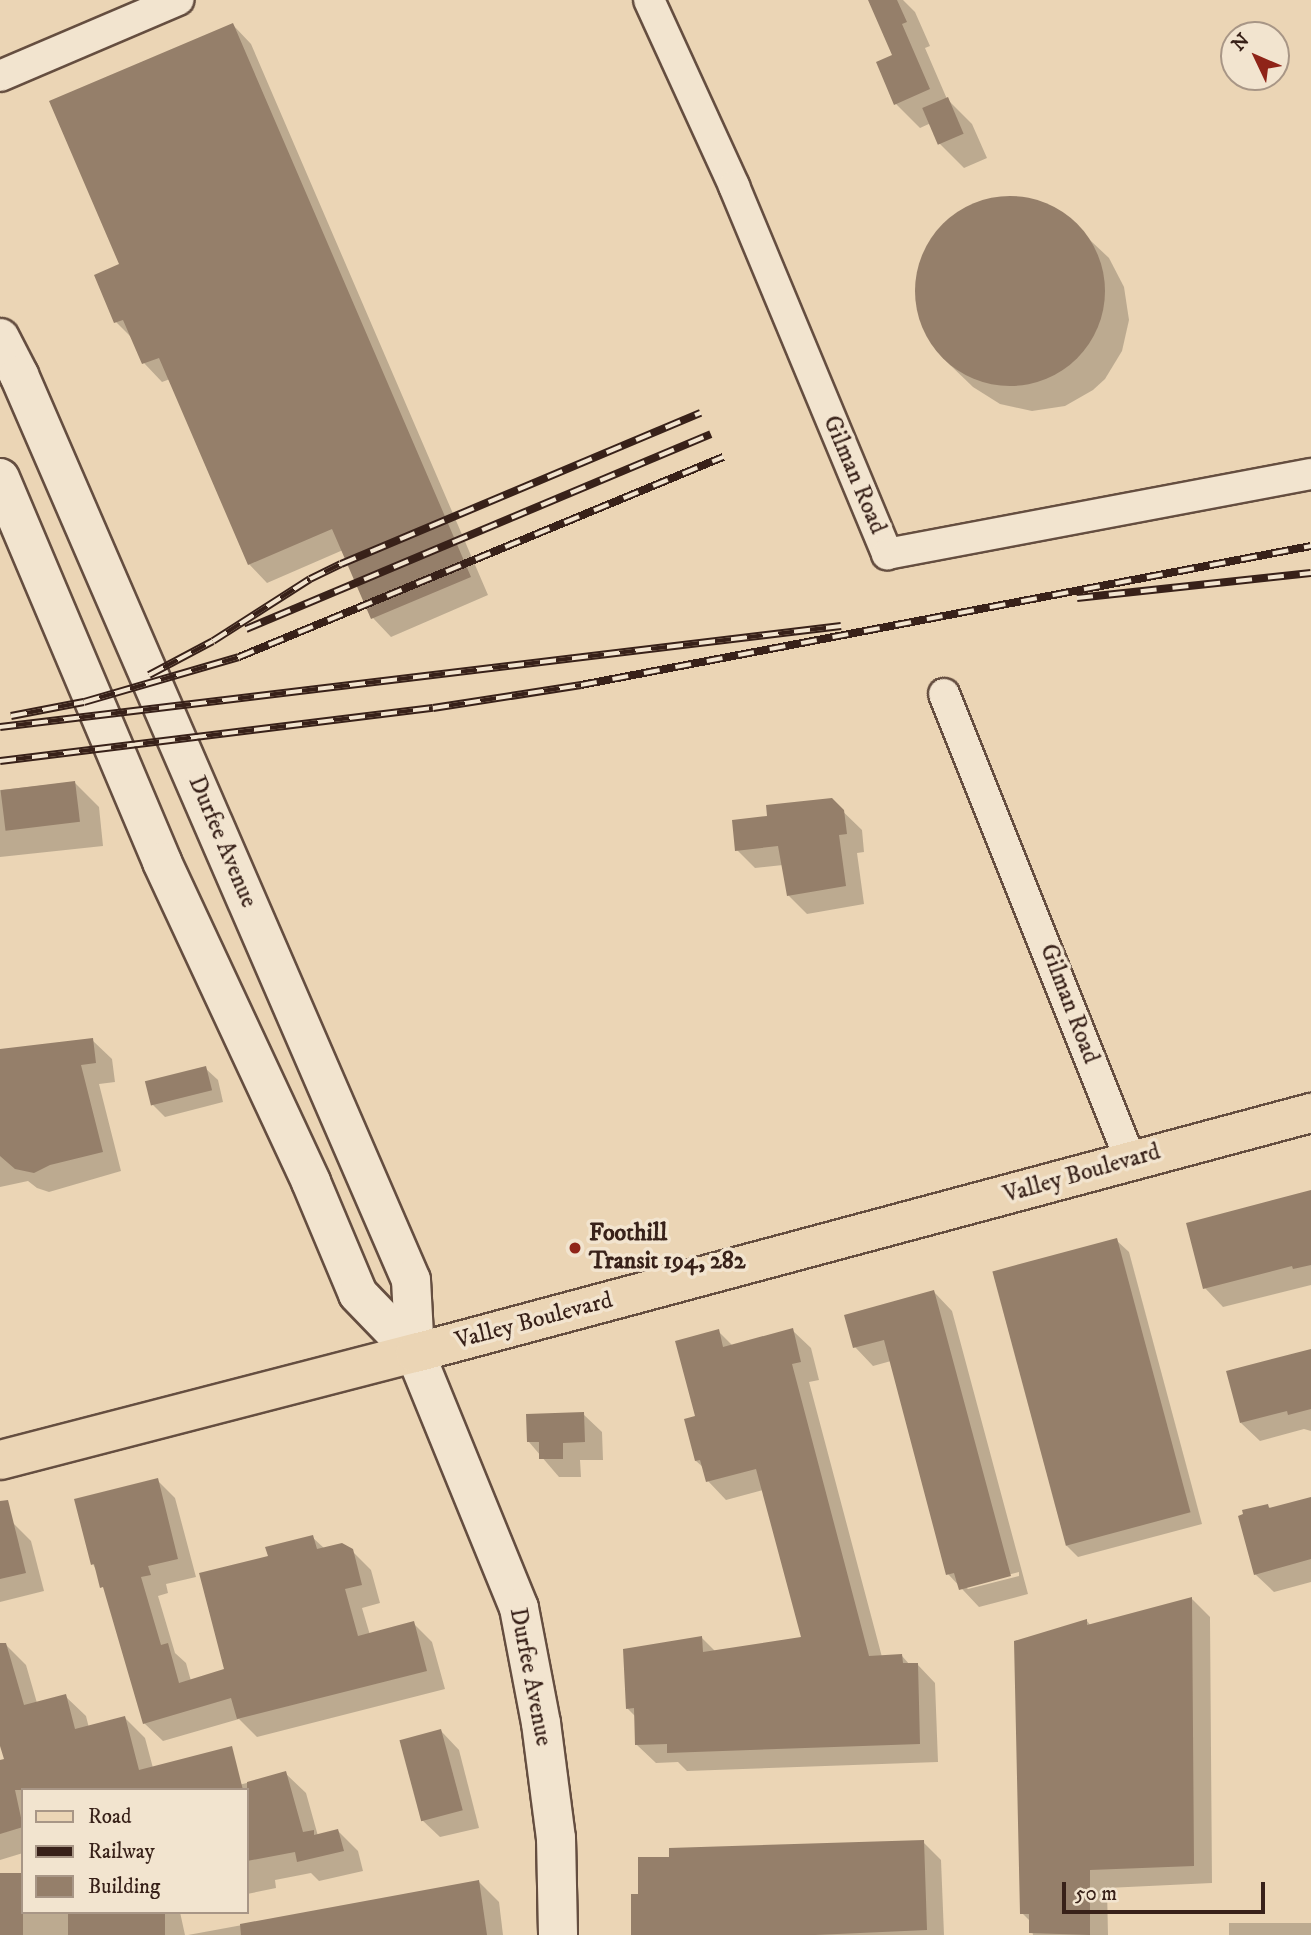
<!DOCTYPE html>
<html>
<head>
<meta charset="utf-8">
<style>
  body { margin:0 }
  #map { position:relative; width:1311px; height:1935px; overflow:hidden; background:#ebd5b5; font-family:"IM FELL DW Pica",serif }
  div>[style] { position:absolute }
  .shadow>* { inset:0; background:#0003; transform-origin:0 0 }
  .building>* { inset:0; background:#957f6a; transform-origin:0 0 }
  .round { border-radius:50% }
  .roads { filter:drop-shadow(2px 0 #654e40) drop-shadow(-2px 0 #654e40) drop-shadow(0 2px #654e40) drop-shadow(0 -2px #654e40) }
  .minor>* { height:30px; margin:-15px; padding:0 15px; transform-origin:15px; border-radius:15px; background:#f2e4cf }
  .secondary>* { height:38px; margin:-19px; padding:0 19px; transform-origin:19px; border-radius:19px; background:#f2e4cf }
  .primary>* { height:38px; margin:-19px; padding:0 19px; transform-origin:19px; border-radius:19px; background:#ebd5b5 }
  .rail>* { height:8px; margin-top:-4px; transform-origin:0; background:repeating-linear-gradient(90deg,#f2e4cf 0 16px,#382119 0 32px); box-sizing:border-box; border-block:2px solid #382119 }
  .dots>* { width:19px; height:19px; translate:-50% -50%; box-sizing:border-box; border:4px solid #f2e4cf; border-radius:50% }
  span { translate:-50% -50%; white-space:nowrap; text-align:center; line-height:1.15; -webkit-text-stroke:7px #f2e4cf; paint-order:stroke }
  .street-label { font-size:24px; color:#382119 }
  .poi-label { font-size:24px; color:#382119; font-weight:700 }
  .left { translate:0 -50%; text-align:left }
  .legend { position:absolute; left:21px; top:1788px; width:228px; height:126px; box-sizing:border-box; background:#f2e4cf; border:2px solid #a89686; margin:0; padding:9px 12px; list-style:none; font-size:21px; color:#382119 }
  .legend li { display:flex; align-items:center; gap:14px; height:35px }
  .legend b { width:35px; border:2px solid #a89686 }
  .north { position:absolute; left:1220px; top:21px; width:70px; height:70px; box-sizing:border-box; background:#f2e4cf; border:2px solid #a89686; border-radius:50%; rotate:314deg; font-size:19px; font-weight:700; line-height:28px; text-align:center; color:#382119 }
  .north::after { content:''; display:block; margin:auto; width:24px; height:32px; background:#8f2418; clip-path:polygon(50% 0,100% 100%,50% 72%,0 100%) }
  .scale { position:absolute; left:1062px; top:1882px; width:203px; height:32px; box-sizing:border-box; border:4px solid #382119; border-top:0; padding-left:9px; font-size:21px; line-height:24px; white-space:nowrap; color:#382119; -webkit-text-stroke:5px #f2e4cf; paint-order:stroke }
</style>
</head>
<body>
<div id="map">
  <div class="shadow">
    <i style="clip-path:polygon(870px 0,903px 0,915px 12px,930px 46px,925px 48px,947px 99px,972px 124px,987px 158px,964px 168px,940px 144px,931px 123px,920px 128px,896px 104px,894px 56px)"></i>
    <i style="clip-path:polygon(233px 25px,251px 44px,488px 595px,391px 637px,373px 618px,343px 550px,267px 583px,249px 564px,170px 379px,162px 382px,144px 363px,134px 340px,116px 322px,122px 265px)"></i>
    <i style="clip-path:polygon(996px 198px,1029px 199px,1059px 211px,1109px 258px,1124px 287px,1129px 320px,1122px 351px,1105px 379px,1093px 390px,1065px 406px,1032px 411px,1000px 404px,973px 387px,947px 362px,936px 350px,921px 321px,916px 289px,922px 256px,940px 229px,951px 218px,980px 202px)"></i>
    <i style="clip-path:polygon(74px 782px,99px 807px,103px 846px,0 857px,0 790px)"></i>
    <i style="clip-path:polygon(831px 800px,862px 830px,864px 852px,857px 853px,864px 904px,807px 914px,789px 896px,783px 865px,755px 868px,737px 850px,769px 817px)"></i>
    <i style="clip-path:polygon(92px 1040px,112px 1059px,115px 1082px,99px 1084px,121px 1171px,49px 1192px,37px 1188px,28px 1181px,0 1187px,0 1051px)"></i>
    <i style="clip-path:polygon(205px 1068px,218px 1080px,223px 1102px,165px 1117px,153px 1105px)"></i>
    <i style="clip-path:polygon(1311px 1192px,1311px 1285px,1223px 1307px,1205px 1288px)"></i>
    <i style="clip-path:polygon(1116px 1240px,1129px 1252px,1202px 1524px,1078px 1557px,1066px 1545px)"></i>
    <i style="clip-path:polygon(evenodd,934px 1292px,952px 1311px,1028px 1594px,979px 1607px,948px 1574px,891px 1361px,873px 1366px,855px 1347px,934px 1292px,1019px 1572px,1019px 1576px,968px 1589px,965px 1586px,1019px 1572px)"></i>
    <i style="clip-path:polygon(792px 1330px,811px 1348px,819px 1380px,809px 1382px,882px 1657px,902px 1656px,910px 1665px,917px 1664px,935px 1683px,938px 1762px,687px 1771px,678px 1762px,656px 1763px,637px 1745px,636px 1717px,627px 1708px,701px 1637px,716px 1652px,803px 1638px,763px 1490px,726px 1500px,708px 1481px,704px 1468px,696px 1461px,697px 1417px,718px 1331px,733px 1346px)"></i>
    <i style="clip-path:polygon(1311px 1350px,1311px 1431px,1304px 1429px,1260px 1441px,1241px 1423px)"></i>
    <i style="clip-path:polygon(583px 1414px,602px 1432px,603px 1460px,580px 1460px,581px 1477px,559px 1477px,529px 1442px)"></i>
    <i style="clip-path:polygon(157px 1480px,175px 1498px,196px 1577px,166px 1584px,168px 1593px,158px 1596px,175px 1653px,186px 1663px,191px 1681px,226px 1670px,270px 1557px,312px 1537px,325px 1549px,352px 1551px,371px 1570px,380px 1603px,362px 1608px,370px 1635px,413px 1623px,432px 1642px,445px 1689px,257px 1737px,239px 1719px,163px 1741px,144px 1723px,107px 1592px,93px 1564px)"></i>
    <i style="clip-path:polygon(1311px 1499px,1311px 1582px,1274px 1592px,1255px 1574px,1267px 1505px,1271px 1509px)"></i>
    <i style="clip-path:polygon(13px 1523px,31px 1541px,44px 1591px,0 1602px,0 1526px)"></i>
    <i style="clip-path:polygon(1192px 1599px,1210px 1617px,1212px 1883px,1107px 1888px,1108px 1935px,1033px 1935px,1030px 1921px,1022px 1913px,1087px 1621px,1091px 1626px)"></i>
    <i style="clip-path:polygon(6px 1645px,26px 1665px,37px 1703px,65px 1696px,86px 1716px,89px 1728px,125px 1718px,145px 1738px,153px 1768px,239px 1785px,285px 1773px,306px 1793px,318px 1836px,338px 1831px,358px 1851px,363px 1871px,319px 1881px,311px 1873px,275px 1880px,276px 1888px,247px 1894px,247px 1790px,23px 1790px,23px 1853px,0 1860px,0 1791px,15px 1787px,0 1730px,0 1647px)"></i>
    <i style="clip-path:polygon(441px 1731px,459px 1750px,479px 1828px,440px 1837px,421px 1819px)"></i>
    <i style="clip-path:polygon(923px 1842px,941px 1860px,944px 1935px,633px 1935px,640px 1896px,671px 1859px)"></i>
    <i style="clip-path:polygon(0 1875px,23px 1912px,180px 1912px,185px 1935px,0 1935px)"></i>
    <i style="clip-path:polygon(479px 1882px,499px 1902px,503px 1935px,188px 1935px)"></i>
    <i style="left:1229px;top:1923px;width:82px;height:12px"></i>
  </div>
  <div class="building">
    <i style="clip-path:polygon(868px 0,897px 0,907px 22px,902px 24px,930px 89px,894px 105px,876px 62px,892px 55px)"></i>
    <i style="clip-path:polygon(233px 23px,471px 577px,371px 619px,332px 529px,248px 565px,159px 358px,142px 364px,123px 320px,114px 323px,94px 275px,119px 264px,49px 101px)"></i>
    <i style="left:948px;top:97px;width:40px;height:28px;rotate:67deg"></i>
    <i class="round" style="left:915px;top:196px;width:190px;height:190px"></i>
    <i style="left:75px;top:781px;width:41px;height:75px;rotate:83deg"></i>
    <i style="clip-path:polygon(832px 798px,844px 810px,847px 834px,839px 835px,846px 886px,787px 896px,778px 846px,735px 851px,732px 820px,767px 816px,766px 805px)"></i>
    <i style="clip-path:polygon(93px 1038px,96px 1063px,81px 1065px,103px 1152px,50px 1165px,34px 1173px,15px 1169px,0 1156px,0 1049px)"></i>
    <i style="left:206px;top:1066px;width:25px;height:63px;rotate:76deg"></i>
    <i style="clip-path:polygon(1311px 1190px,1311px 1265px,1293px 1269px,1292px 1266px,1203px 1289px,1186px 1223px)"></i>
    <i style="left:1117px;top:1238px;width:284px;height:129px;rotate:75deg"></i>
    <i style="clip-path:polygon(934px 1290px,1011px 1576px,959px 1590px,954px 1573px,946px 1575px,884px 1340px,853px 1348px,844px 1315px)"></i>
    <i style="clip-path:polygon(793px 1328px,801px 1362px,792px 1364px,869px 1656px,902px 1654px,903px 1663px,918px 1663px,920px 1744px,667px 1753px,667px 1744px,635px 1745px,634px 1708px,626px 1709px,623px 1649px,702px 1636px,703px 1652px,801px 1637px,756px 1469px,706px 1482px,700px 1460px,695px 1461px,684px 1419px,695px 1416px,675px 1341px,719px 1329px,723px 1347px)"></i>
    <i style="clip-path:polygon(1311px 1349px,1311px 1409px,1288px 1415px,1287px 1411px,1240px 1423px,1226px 1371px)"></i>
    <i style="clip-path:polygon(584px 1412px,585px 1442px,563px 1443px,563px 1459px,539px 1459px,539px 1442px,527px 1442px,526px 1414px)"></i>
    <i style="clip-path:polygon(158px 1478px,178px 1559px,148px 1566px,151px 1575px,141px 1577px,161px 1645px,168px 1643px,179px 1683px,224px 1669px,199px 1573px,268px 1556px,265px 1547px,313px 1535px,317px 1549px,342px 1543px,353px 1549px,362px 1585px,345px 1589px,358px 1636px,414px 1621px,427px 1671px,237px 1719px,231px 1698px,143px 1724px,103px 1587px,100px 1588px,94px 1564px,91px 1565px,74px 1499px)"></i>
    <i style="clip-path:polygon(1311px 1497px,1311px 1559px,1254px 1575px,1238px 1516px,1243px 1514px,1242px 1510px,1268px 1504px,1269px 1508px)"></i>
    <i style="clip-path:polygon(8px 1500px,26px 1573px,0 1579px,0 1501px)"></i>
    <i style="clip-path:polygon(1192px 1597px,1194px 1866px,1090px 1870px,1090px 1935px,1029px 1933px,1029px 1914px,1020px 1914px,1014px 1641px,1087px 1619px,1087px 1625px)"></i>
    <i style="clip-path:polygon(0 1643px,6px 1643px,24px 1705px,66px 1694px,75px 1729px,125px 1716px,139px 1770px,232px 1746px,243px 1790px,15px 1790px,23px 1827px,0 1834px,0 1760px,4px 1759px,0 1746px)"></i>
    <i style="left:441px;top:1729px;width:84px;height:43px;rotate:75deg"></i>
    <i style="clip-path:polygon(286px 1771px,303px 1832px,314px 1830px,314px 1835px,338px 1829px,344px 1851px,297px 1862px,295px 1852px,247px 1861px,247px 1782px)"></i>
    <i style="clip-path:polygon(924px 1840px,927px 1930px,815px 1935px,631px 1935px,631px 1894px,638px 1894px,638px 1857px,669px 1857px,669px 1848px)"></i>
    <i style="left:0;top:1873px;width:23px;height:62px"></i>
    <i style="clip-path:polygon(479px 1880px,487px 1935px,241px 1935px,240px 1924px)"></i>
    <i style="left:68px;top:1912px;width:97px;height:23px"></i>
  </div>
  <div class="roads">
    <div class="minor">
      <i style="left:649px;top:0;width:205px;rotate:65.4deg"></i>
      <i style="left:734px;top:186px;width:399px;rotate:67.4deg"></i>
      <i style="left:887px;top:554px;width:431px;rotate:-10.7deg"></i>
      <i style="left:0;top:76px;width:194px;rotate:-23.1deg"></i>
      <i style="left:944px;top:694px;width:501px;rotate:68.2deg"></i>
    </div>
    <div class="secondary">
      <i style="left:0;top:338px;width:42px;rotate:62.8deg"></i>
      <i style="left:19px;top:375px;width:986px;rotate:66.58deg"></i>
      <i style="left:411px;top:1280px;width:73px;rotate:86.9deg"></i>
      <i style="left:415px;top:1353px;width:275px;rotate:67.8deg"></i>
      <i style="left:519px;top:1608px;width:117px;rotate:79.2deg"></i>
      <i style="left:541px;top:1723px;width:116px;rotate:82.6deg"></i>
      <i style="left:556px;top:1838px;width:97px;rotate:88.8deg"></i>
      <i style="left:0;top:478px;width:417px;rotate:67.1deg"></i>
      <i style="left:162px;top:862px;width:353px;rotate:65deg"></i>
      <i style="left:311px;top:1182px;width:121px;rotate:67.2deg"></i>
      <i style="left:358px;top:1294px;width:82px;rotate:46deg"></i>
    </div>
    <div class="primary">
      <i style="left:0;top:1460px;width:429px;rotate:-14.5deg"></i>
      <i style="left:415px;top:1353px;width:928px;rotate:-15deg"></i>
    </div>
  </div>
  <div class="rail">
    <i style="left:1077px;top:598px;width:235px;rotate:-6.1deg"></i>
    <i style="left:246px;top:629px;width:504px;rotate:-22.75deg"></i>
    <i style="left:149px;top:675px;width:72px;rotate:-28deg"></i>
    <i style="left:213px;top:641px;width:115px;rotate:-32.6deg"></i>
    <i style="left:310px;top:579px;width:34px;rotate:-26deg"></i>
    <i style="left:341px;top:564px;width:390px;rotate:-22.8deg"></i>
    <i style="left:11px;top:716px;width:74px;rotate:-10.9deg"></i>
    <i style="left:84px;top:702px;width:161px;rotate:-16.2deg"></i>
    <i style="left:239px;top:657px;width:524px;rotate:-22.45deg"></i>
    <i style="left:0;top:727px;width:847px;rotate:-6.85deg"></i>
    <i style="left:0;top:761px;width:436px;rotate:-7deg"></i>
    <i style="left:433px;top:708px;width:150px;rotate:-8.8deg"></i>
    <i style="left:581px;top:685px;width:743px;rotate:-10.78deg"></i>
  </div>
  <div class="dots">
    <i style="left:575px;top:1248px;background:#8f2418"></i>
  </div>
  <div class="street-label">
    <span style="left:854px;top:475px;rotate:67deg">Gilman Road</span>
    <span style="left:222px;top:842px;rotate:67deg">Durfee Avenue</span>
    <span style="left:1069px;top:1004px;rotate:69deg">Gilman Road</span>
    <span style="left:1082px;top:1174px;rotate:-16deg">Valley Boulevard</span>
    <span style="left:534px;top:1321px;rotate:-15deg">Valley Boulevard</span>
    <span style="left:530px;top:1677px;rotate:79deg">Durfee Avenue</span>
  </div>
  <div class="poi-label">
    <span class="left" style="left:589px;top:1248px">Foothill<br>Transit 194, 282</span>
  </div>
  <ul class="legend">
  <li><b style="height:9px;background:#ebd5b5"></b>Road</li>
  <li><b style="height:9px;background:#382119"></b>Railway</li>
  <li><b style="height:19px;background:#957f6a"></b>Building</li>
  </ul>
  <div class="north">N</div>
  <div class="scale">50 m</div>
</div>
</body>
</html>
